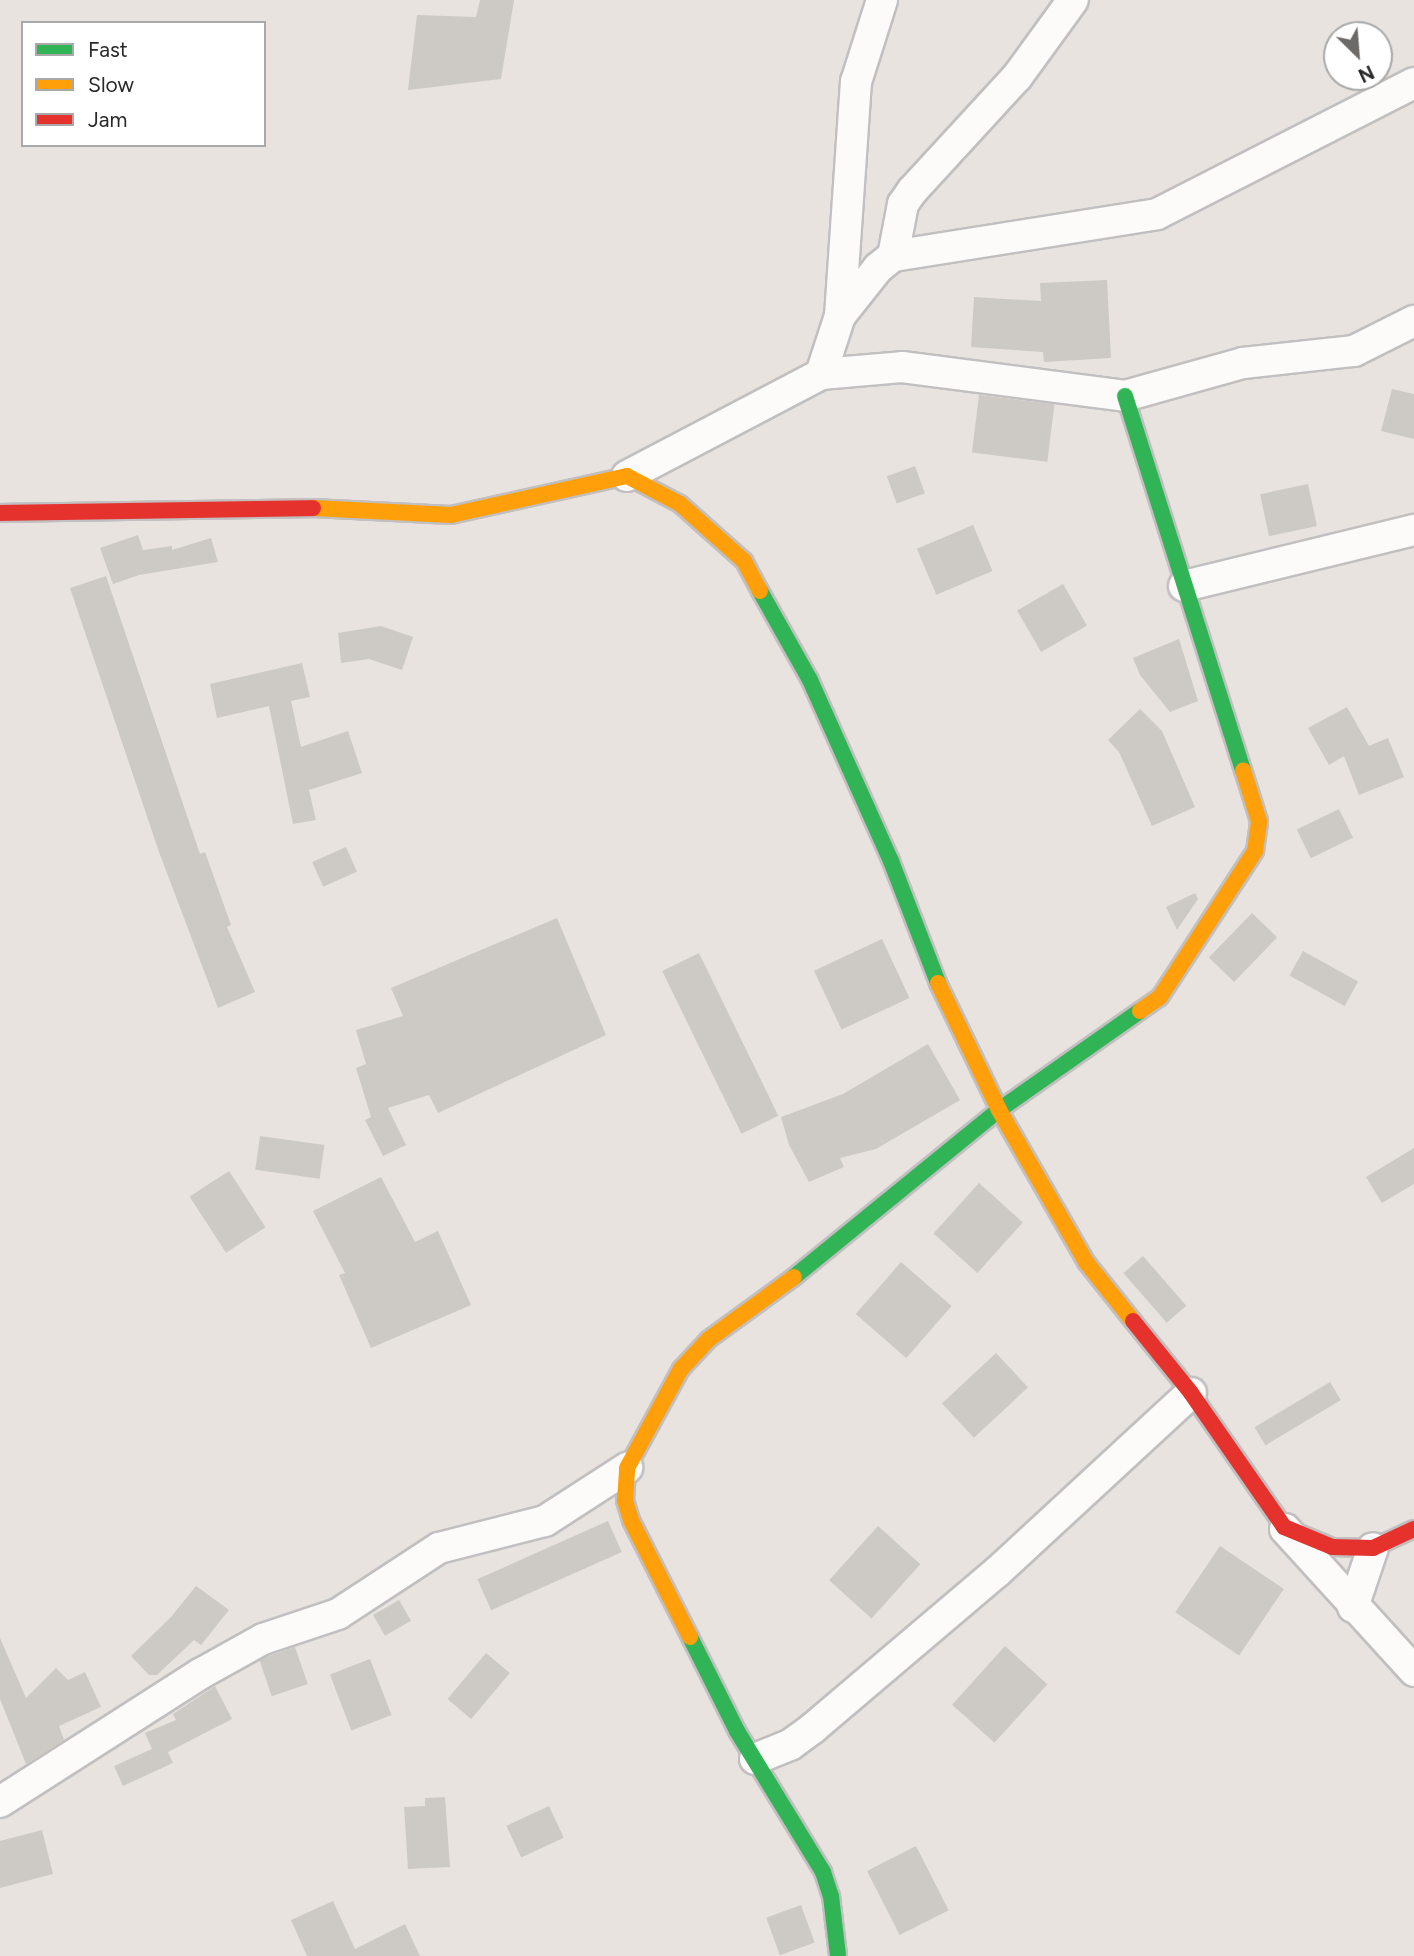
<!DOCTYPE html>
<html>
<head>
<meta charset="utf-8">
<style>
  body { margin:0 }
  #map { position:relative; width:1414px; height:1956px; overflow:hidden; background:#e8e3de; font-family:Figtree,sans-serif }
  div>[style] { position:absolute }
  .building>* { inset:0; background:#cdc9c5; transform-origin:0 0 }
  .roads { filter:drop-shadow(2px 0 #c1bfc0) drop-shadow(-2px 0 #c1bfc0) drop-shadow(0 2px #c1bfc0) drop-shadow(0 -2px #c1bfc0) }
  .street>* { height:30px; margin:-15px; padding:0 15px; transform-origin:15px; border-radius:15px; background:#fcfbfa }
  .fast>* { height:16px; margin:-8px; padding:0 8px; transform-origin:8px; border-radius:8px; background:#30b455 }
  .slow>* { height:16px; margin:-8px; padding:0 8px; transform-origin:8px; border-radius:8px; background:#ff9f0a }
  .jam>* { height:16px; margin:-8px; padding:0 8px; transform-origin:8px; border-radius:8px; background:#e5322d }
  span { translate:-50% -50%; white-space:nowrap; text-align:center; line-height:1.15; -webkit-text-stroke:6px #fff; paint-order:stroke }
  .legend { position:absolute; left:21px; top:21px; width:245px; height:126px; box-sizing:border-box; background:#fff; border:2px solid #a9a9a9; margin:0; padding:9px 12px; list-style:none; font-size:21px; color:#292929 }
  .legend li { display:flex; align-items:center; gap:14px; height:35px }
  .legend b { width:35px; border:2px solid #a9a9a9 }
  .north { position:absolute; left:1323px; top:21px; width:70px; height:70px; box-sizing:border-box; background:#fff; border:2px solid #a9a9a9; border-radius:50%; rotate:155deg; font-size:19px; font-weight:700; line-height:28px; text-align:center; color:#292929 }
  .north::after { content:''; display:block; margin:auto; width:24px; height:32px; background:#6c6a68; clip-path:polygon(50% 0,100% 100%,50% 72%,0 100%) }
</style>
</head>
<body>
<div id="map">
  <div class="building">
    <i style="clip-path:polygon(480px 0,514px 0,501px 79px,408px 90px,417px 15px,476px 17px)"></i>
    <i style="clip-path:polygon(1107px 280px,1111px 358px,1044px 362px,1043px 352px,971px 347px,974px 297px,1041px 301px,1040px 283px)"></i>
    <i style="clip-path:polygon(1392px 389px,1414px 394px,1414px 439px,1381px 431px)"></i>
    <i style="left:979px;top:395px;width:76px;height:58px;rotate:7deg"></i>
    <i style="left:915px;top:466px;width:29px;height:30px;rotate:70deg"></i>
    <i style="left:1308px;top:484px;width:43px;height:49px;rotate:78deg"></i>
    <i style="left:973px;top:525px;width:50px;height:61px;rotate:67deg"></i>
    <i style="clip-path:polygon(138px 535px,143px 550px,172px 546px,172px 550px,211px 538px,218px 562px,139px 575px,113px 584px,100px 548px)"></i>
    <i style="clip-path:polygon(106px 576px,200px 854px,205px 852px,231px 925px,227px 927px,255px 992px,218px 1008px,159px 852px,70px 588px)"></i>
    <i style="left:1063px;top:584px;width:48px;height:53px;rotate:60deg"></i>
    <i style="clip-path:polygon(381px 626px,413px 637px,402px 670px,369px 659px,341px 663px,338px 633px)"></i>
    <i style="clip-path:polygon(1179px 639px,1198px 701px,1170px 712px,1140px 675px,1133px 658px)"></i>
    <i style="clip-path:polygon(302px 663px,310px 697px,291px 701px,301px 747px,348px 731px,362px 773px,309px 790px,316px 820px,293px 824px,269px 706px,217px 718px,210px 684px)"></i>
    <i style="clip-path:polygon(1347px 707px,1369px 746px,1388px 738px,1404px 777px,1359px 795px,1344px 756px,1329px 765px,1308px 728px)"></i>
    <i style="clip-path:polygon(1140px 709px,1162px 731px,1195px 807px,1152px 826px,1119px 752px,1108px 740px)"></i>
    <i style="left:1339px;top:809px;width:32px;height:47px;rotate:64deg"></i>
    <i style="left:346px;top:847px;width:27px;height:37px;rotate:66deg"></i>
    <i style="clip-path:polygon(1195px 893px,1198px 899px,1177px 930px,1166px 907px)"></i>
    <i style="left:1252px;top:913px;width:35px;height:62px;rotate:44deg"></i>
    <i style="clip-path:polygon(557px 918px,606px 1035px,438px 1113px,429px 1095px,388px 1108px,406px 1145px,383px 1156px,365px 1120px,371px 1117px,356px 1068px,366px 1064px,356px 1030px,403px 1016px,391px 988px)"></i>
    <i style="left:882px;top:939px;width:65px;height:75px;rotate:65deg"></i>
    <i style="left:1303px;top:951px;width:63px;height:28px;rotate:29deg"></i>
    <i style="left:699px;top:953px;width:181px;height:41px;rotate:64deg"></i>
    <i style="clip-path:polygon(928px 1044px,960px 1100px,876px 1149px,840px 1158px,844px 1167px,809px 1182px,789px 1145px,781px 1117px,843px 1094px)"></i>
    <i style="left:260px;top:1136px;width:65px;height:34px;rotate:8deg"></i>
    <i style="clip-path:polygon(1414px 1148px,1414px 1184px,1382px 1203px,1366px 1177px)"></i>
    <i style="left:229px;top:1171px;width:67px;height:47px;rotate:57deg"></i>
    <i style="clip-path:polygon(381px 1177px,415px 1242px,438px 1231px,471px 1305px,371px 1348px,339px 1275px,345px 1273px,313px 1211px)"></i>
    <i style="left:979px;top:1183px;width:59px;height:68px;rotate:42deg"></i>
    <i style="left:1143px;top:1256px;width:66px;height:26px;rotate:49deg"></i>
    <i style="left:901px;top:1262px;width:67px;height:69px;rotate:41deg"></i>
    <i style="left:996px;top:1353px;width:47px;height:74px;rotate:47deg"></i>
    <i style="left:1330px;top:1382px;width:21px;height:88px;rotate:59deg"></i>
    <i style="left:608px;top:1521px;width:34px;height:143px;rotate:66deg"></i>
    <i style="left:878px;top:1526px;width:57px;height:73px;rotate:42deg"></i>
    <i style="left:1220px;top:1546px;width:77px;height:80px;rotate:34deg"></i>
    <i style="clip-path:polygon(196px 1586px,229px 1610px,201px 1645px,194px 1640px,157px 1675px,149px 1675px,131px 1656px,171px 1617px)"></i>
    <i style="left:399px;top:1600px;width:24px;height:30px;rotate:60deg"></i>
    <i style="clip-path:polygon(0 1638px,26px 1698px,56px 1668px,68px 1680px,85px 1672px,101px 1707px,59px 1726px,64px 1740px,26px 1764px,0 1699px)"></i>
    <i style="left:1005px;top:1646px;width:57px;height:79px;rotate:42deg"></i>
    <i style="left:295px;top:1647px;width:39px;height:38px;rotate:71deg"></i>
    <i style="left:486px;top:1653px;width:31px;height:60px;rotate:40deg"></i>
    <i style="left:370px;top:1659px;width:60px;height:43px;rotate:69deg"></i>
    <i style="clip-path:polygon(215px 1686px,232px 1719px,168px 1752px,173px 1763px,123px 1786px,114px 1766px,152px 1749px,145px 1733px,176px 1720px,173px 1714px)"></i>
    <i style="clip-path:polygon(445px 1797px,450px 1867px,408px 1869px,404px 1807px,425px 1806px,425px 1798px)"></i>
    <i style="left:549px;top:1806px;width:35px;height:47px;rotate:65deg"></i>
    <i style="clip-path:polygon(42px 1830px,53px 1874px,0 1888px,0 1841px)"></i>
    <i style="left:916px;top:1846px;width:72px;height:55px;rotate:63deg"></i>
    <i style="clip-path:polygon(333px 1901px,355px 1949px,405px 1924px,420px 1956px,307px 1956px,291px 1920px)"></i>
    <i style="left:801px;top:1905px;width:40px;height:37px;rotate:70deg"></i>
  </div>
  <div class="roads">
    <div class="street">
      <i style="left:893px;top:256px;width:53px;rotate:-79.1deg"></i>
      <i style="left:903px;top:204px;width:16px;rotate:-55deg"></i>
      <i style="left:912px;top:191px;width:155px;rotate:-47.4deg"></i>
      <i style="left:1017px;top:77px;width:95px;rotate:-54deg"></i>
      <i style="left:840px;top:316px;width:235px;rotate:-86.1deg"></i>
      <i style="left:856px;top:82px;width:86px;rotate:-72.4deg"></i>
      <i style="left:821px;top:374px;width:61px;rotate:-71.9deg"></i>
      <i style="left:840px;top:316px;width:61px;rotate:-51.6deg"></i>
      <i style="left:878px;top:268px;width:19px;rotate:-39deg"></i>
      <i style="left:893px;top:256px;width:267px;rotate:-9deg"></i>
      <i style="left:1157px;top:214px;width:288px;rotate:-27deg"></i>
      <i style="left:627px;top:476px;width:219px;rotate:-27.7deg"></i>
      <i style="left:821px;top:374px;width:81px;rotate:-4.9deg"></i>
      <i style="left:902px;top:367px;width:225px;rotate:7.4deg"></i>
      <i style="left:1125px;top:396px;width:123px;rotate:-15.6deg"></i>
      <i style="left:1243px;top:363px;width:112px;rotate:-6.2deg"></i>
      <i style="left:1354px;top:351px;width:67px;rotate:-26.6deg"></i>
      <i style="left:1184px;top:586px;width:237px;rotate:-13.7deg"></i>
      <i style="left:1285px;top:1529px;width:192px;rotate:47.7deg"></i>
      <i style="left:1353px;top:1607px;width:62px;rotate:-71.3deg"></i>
      <i style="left:755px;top:1759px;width:38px;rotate:-22deg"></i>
      <i style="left:790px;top:1745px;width:29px;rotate:-36deg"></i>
      <i style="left:813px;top:1728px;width:241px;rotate:-40.3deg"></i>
      <i style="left:997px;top:1572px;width:264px;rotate:-42.7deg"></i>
      <i style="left:0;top:1802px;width:237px;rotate:-32.6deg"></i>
      <i style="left:200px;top:1674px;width:72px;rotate:-29.1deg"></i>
      <i style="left:263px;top:1639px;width:79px;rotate:-18.4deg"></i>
      <i style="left:338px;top:1614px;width:121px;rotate:-33.2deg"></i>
      <i style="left:439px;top:1548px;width:109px;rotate:-14.3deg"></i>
      <i style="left:545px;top:1521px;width:98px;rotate:-32.9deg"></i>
    </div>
    <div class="fast">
      <i style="left:1125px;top:396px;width:392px;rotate:72.5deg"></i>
      <i style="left:760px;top:591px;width:102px;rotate:60.7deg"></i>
      <i style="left:810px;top:680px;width:198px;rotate:65.9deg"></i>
      <i style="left:891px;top:861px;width:131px;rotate:68.9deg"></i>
      <i style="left:794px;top:1277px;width:264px;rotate:-39.2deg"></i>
      <i style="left:999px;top:1110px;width:172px;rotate:-35.1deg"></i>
      <i style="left:690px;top:1637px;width:105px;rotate:63.4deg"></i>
      <i style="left:737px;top:1731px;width:165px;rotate:58.6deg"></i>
      <i style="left:823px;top:1872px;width:25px;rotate:72deg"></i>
      <i style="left:831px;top:1896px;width:60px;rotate:83.3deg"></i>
    </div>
    <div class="slow">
      <i style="left:313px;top:508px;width:138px;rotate:2.9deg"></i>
      <i style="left:451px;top:515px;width:180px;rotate:-12.5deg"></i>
      <i style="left:627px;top:476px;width:60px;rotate:27.8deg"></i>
      <i style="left:680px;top:504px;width:86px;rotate:41.7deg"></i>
      <i style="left:744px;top:561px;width:34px;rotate:62deg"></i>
      <i style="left:938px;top:983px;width:141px;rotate:64.3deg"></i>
      <i style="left:999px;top:1110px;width:175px;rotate:60.2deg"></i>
      <i style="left:1086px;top:1262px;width:75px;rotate:51.5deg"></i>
      <i style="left:1140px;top:1011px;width:24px;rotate:-35deg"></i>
      <i style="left:1160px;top:997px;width:174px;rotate:-56.9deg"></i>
      <i style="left:1255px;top:851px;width:30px;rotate:-82deg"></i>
      <i style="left:1259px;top:821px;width:53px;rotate:-107.4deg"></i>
      <i style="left:690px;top:1637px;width:131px;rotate:-116.8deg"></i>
      <i style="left:631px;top:1520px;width:21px;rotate:-107deg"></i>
      <i style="left:625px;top:1500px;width:32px;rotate:-86deg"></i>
      <i style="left:627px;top:1468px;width:113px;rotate:-61.4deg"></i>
      <i style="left:681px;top:1369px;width:41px;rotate:-47deg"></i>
      <i style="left:709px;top:1339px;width:105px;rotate:-36.1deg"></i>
    </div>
    <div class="jam">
      <i style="left:0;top:513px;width:313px;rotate:-0.9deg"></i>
      <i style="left:1133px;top:1321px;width:92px;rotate:51.1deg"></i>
      <i style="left:1191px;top:1393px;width:163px;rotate:55.2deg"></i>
      <i style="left:1284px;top:1527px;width:52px;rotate:22.6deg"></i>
      <i style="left:1332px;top:1547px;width:41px;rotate:1.4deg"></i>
      <i style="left:1373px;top:1548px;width:45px;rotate:-24.9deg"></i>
    </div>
  </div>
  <ul class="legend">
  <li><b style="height:9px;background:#30b455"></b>Fast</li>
  <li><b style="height:9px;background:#ff9f0a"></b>Slow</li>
  <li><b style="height:9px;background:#e5322d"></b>Jam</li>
  </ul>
  <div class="north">N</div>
</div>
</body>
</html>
